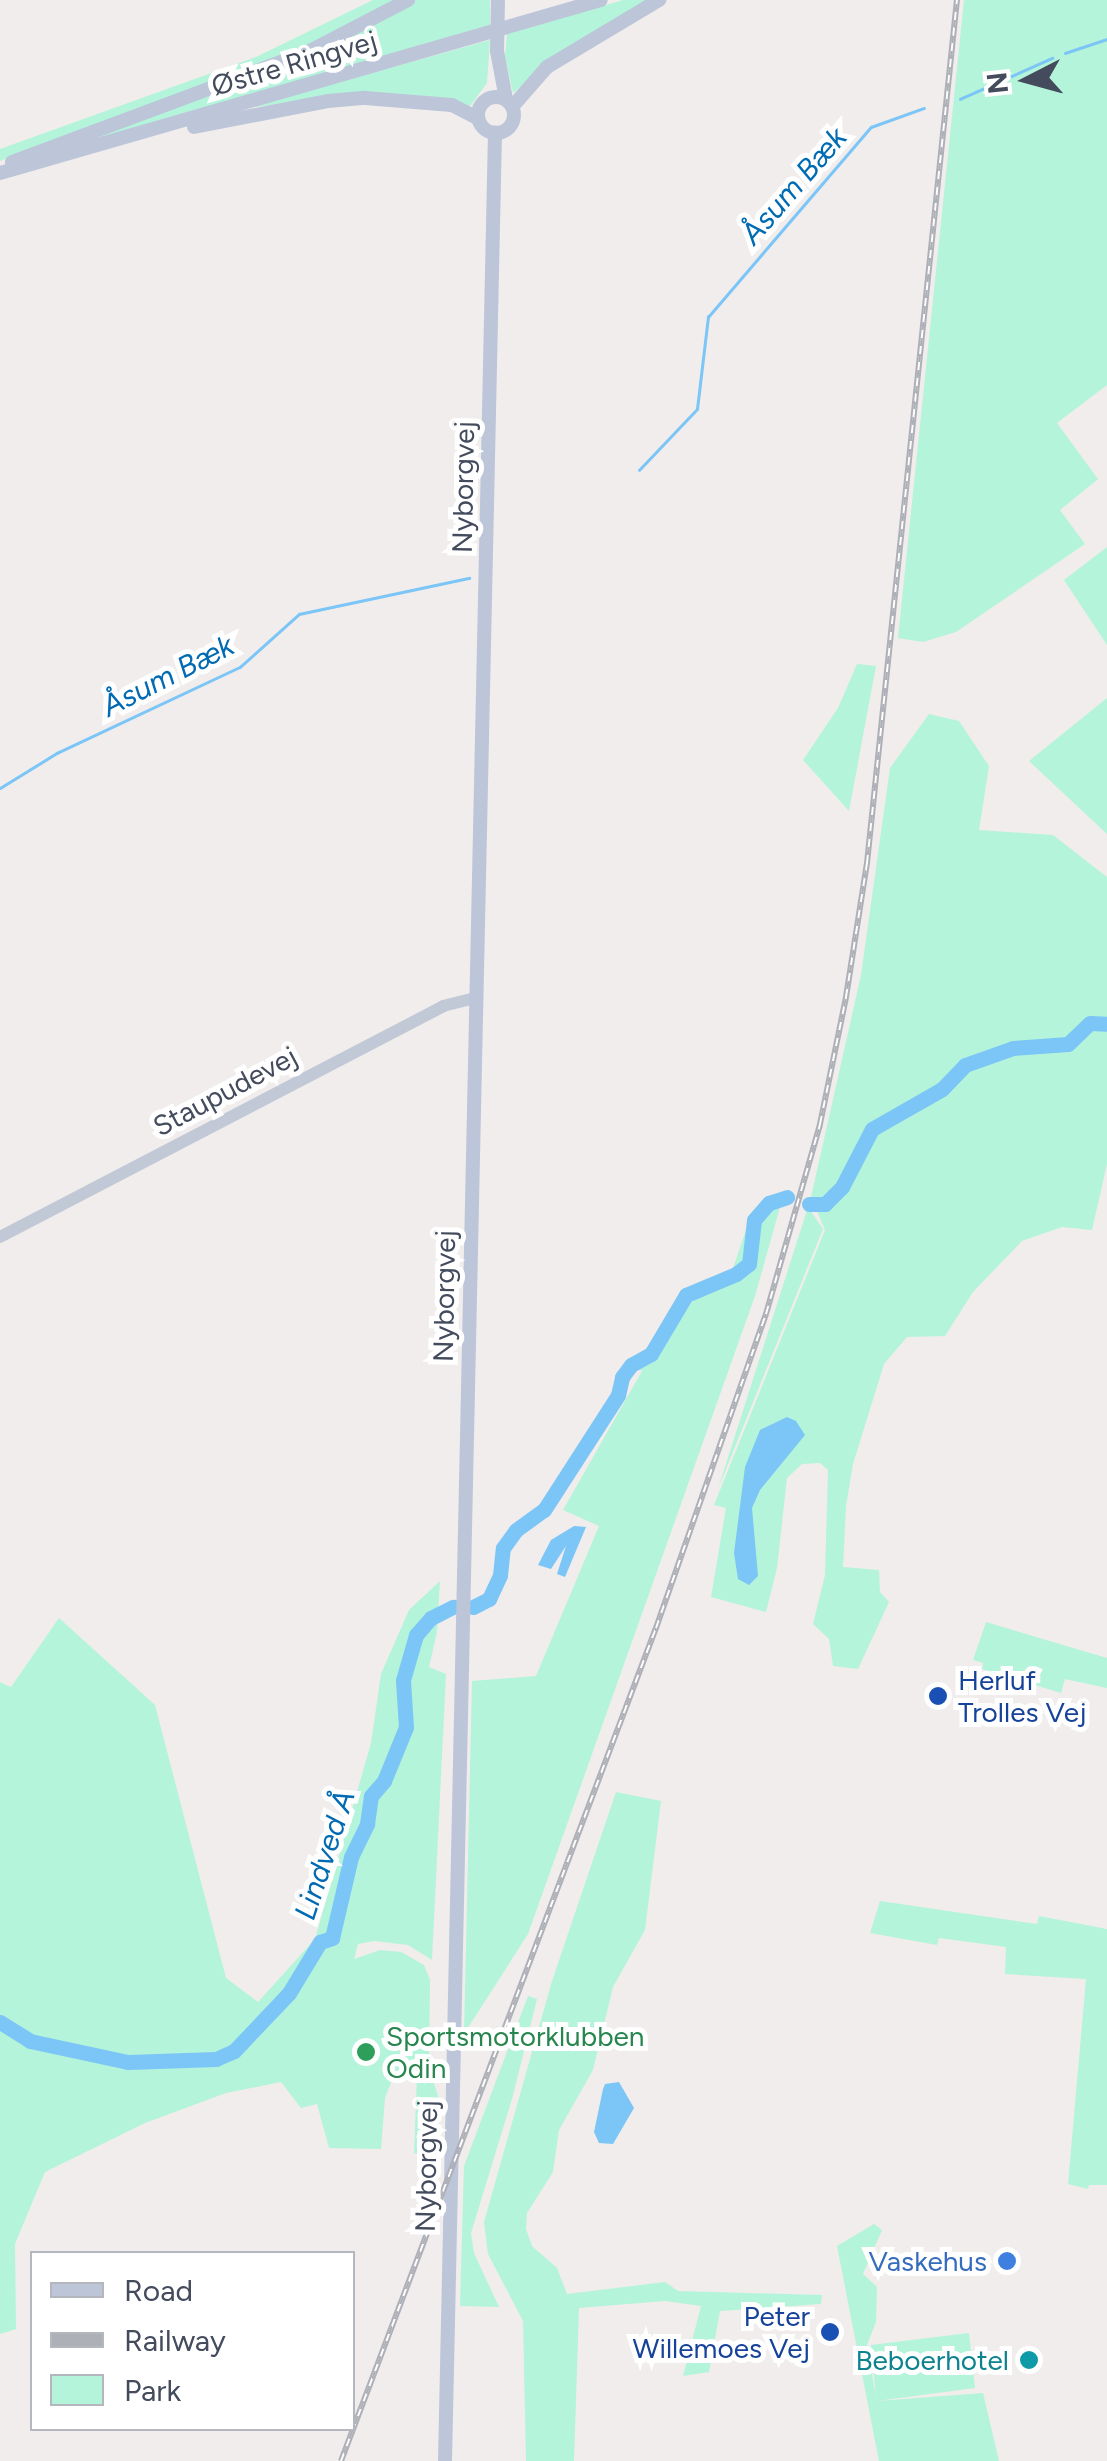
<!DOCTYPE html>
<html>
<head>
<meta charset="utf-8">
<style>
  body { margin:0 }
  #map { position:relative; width:1107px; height:2461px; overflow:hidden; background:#f0edec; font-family:Figtree,sans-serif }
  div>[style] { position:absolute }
  .green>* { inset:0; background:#b4f4da }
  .water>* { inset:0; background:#7cc5f7 }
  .stream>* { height:2.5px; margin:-1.25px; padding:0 1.25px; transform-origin:1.25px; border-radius:1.25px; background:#7cc5f7 }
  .river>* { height:15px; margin:-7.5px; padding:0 7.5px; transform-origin:7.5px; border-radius:7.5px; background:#7cc5f7 }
  .tertiary>* { height:12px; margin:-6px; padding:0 6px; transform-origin:6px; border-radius:6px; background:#c1c8d6 }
  .secondary>* { height:14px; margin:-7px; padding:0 7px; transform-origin:7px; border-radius:7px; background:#bdc5d9 }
  .secondary>.ring { margin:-7px; padding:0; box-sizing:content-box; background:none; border:14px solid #bdc5d9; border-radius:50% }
  .rail>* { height:6px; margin-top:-3px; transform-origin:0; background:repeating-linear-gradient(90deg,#fff 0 8px,#aeb0b8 0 16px); box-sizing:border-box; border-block:2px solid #aeb0b8 }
  .secondary-bridge>* { height:14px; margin:-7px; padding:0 7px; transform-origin:7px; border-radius:7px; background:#bdc5d9 }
  .dots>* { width:28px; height:28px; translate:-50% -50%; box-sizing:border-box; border:5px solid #fff; border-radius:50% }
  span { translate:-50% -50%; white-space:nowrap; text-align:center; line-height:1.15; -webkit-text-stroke:10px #fff; paint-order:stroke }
  .street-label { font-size:28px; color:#434b5d }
  .transit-label { font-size:28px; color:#164399 }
  .left { translate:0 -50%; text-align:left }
  .right { translate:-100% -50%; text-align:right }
  .leisure-label { font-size:28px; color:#27864d }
  .shop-label { font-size:28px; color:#366cbe }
  .culture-label { font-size:28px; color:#0d838f }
  .water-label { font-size:30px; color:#006ab2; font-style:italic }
  .legend { position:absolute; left:30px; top:2251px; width:325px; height:180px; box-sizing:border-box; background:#fff; border:2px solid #b4b7be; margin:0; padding:12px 18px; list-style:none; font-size:30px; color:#434b5d }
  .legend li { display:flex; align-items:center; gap:20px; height:50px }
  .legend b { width:50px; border:2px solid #b4b7be }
  .north { position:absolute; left:977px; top:30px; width:100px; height:100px; -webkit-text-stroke:8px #fff; paint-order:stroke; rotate:264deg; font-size:28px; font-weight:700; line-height:40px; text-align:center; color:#434b5d }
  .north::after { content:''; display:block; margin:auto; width:35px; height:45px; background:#434b5d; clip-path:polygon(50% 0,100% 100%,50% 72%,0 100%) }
</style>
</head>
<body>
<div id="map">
  <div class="green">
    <i style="clip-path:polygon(373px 0,398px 0,312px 45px,0 161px,0 149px,256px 57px)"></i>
    <i style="clip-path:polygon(416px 0,490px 0,490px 25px,81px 144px,81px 138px,344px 42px)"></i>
    <i style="clip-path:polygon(623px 0,649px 0,576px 42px,513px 93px,505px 56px,507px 34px)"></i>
    <i style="clip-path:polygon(964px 0,1107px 0,1107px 385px,1057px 423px,1098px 479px,1060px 510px,1085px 544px,956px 632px,923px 642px,898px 638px)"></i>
    <i style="clip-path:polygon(490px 40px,487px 83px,470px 106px,346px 96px,247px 108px)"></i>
    <i style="clip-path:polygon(1107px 547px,1107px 645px,1064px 580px)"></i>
    <i style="clip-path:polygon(857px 664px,876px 666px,849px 811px,803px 760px,838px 708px)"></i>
    <i style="clip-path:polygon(1107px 698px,1107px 834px,1029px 761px)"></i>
    <i style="clip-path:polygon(929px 714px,959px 721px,989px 766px,979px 830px,1053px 835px,1107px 877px,1107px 1164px,1092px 1230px,1062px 1227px,1022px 1241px,973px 1292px,945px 1336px,907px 1337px,884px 1364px,853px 1464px,846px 1506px,843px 1567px,879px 1570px,880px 1592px,889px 1602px,858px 1669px,833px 1666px,829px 1639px,813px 1624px,825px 1575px,828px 1470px,820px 1463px,802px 1464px,787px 1478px,777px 1568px,766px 1612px,711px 1597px,726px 1508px,714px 1505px,825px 1230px,811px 1197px,861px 975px,890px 768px)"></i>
    <i style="clip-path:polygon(782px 1200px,755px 1296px,528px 1934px,464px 2034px,472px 1681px,536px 1676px,599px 1526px,563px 1510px,642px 1371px,639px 1369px,684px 1307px,730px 1277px,749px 1221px)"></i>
    <i style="clip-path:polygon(808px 1207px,823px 1229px,718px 1489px)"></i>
    <i style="clip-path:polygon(440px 1581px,437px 1632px,429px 1667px,446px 1674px,432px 1960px,408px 1945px,374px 1941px,358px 1944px,354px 1959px,380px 1950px,401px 1952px,424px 1965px,430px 1980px,429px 2056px,392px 2080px,385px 2098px,381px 2149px,329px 2148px,317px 2104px,301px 2108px,281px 2082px,226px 2093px,145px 2123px,45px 2172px,15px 2244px,16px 2329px,0 2334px,0 1682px,11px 1687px,59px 1618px,155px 1705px,226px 1978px,258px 2002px,315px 1939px,371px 1743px,381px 1674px,409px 1610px)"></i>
    <i style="clip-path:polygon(986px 1622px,1107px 1658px,1107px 1688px,1065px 1679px,1061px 1693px,982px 1669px,983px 1663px,973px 1660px)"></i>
    <i style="clip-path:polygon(616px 1792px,661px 1801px,645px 1930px,613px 1987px,593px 2070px,559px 2130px,553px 2172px,527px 2213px,526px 2229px,532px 2246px,557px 2268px,567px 2294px,665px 2282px,678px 2291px,822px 2295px,821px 2304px,720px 2311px,709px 2372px,683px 2376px,701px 2306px,665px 2301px,579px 2308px,574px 2461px,526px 2461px,523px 2321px,488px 2254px,484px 2222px,552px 1981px)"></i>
    <i style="clip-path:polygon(880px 1901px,1037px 1924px,1039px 1916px,1107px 1929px,1107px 2185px,1089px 2185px,1088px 2189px,1068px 2184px,1086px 1979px,1005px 1974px,1006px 1947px,939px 1938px,937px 1945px,870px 1933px)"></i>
    <i style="clip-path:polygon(528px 1996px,537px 1999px,512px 2099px,471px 2233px,474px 2253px,499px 2307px,460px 2306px,464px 2166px)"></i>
    <i style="clip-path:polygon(421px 2071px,430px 2071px,440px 2102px,438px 2165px,429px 2165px,425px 2156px,414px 2153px,417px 2076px)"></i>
    <i style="clip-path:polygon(874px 2224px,882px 2230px,863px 2274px,877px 2287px,876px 2322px,867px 2345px,876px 2397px,871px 2345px,969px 2333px,975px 2388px,877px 2401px,983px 2393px,999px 2461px,879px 2461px,837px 2246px)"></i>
  </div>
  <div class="water">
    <i style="clip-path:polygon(787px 1417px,796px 1421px,805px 1435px,760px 1490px,752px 1508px,758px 1576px,749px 1585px,738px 1579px,734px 1553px,745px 1467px,760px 1430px)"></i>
    <i style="clip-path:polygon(574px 1526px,586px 1527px,565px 1577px,557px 1574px,566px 1546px,551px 1569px,538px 1565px,551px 1540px)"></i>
    <i style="clip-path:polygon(619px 2082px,634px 2108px,613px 2144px,599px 2143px,594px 2132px,603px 2089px,605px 2084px)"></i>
  </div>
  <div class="stream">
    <i style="left:1065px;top:53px;width:44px;rotate:-18.4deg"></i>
    <i style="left:960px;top:99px;width:101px;rotate:-24deg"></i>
    <i style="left:639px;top:470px;width:84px;rotate:-46.4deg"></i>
    <i style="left:697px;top:409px;width:93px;rotate:-83.2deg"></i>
    <i style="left:708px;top:317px;width:250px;rotate:-49.4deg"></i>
    <i style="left:871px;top:127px;width:56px;rotate:-19.7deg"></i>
    <i style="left:0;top:788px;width:67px;rotate:-31.6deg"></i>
    <i style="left:57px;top:753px;width:202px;rotate:-25.2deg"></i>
    <i style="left:240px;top:667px;width:79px;rotate:-41.9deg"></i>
    <i style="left:299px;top:614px;width:174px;rotate:-12deg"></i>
  </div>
  <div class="river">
    <i style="left:809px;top:1204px;width:16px"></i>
    <i style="left:825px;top:1204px;width:24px;rotate:-45deg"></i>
    <i style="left:842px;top:1187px;width:65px;rotate:-62.7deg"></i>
    <i style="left:872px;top:1129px;width:81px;rotate:-29.7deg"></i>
    <i style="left:942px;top:1089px;width:33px;rotate:-46deg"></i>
    <i style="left:965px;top:1065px;width:51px;rotate:-19.5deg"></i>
    <i style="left:1013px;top:1048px;width:55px;rotate:-4.2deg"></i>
    <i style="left:1068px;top:1044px;width:30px;rotate:-44deg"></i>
    <i style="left:1090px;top:1023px;width:17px;rotate:3deg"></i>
    <i style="left:473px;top:1607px;width:18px;rotate:-27deg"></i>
    <i style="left:489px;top:1599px;width:26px;rotate:-65deg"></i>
    <i style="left:500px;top:1575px;width:27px;rotate:-84deg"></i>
    <i style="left:503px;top:1548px;width:22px;rotate:-54deg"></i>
    <i style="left:516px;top:1530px;width:34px;rotate:-36deg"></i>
    <i style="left:544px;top:1510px;width:137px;rotate:-57.2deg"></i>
    <i style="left:618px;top:1395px;width:18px;rotate:-77deg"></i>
    <i style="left:622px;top:1377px;width:15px;rotate:-53deg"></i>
    <i style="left:631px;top:1365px;width:23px;rotate:-29deg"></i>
    <i style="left:651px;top:1354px;width:69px;rotate:-59.3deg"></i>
    <i style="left:686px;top:1295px;width:54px;rotate:-22.8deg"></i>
    <i style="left:736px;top:1274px;width:16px;rotate:-38deg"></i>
    <i style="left:749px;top:1264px;width:44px;rotate:-83.5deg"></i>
    <i style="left:754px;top:1220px;width:23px;rotate:-49deg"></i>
    <i style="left:769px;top:1203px;width:19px;rotate:-18deg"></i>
    <i style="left:0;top:2022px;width:36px;rotate:32deg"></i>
    <i style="left:30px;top:2041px;width:100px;rotate:12.1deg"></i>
    <i style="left:128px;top:2062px;width:88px;rotate:-2deg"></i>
    <i style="left:216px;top:2059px;width:20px;rotate:-24deg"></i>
    <i style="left:234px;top:2051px;width:80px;rotate:-46.5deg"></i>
    <i style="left:289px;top:1993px;width:60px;rotate:-58.7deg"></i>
    <i style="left:320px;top:1942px;width:13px;rotate:-18deg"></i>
    <i style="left:332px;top:1938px;width:83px;rotate:-76.8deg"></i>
    <i style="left:351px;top:1857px;width:37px;rotate:-64deg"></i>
    <i style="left:367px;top:1824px;width:28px;rotate:-82deg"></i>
    <i style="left:371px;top:1796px;width:20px;rotate:-49deg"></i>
    <i style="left:384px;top:1781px;width:58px;rotate:-67.8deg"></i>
    <i style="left:406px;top:1727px;width:47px;rotate:-93.7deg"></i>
    <i style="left:403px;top:1680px;width:47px;rotate:-73.9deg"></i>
    <i style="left:416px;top:1635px;width:23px;rotate:-49deg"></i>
    <i style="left:431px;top:1618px;width:25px;rotate:-27deg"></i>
  </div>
  <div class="tertiary">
    <i style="left:0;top:1237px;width:500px;rotate:-27.5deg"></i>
    <i style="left:443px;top:1006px;width:34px;rotate:-14deg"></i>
  </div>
  <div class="secondary">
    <i style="left:497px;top:51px;width:49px;rotate:79.4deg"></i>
    <i class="ring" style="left:478px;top:97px;width:22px;height:22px"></i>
    <i style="left:513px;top:106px;width:52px;rotate:-48.9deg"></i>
    <i style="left:547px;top:67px;width:131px;rotate:-30.9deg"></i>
    <i style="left:194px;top:127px;width:136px;rotate:-11deg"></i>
    <i style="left:328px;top:101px;width:37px;rotate:-5deg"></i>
    <i style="left:365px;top:98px;width:87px;rotate:4.6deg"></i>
    <i style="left:452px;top:105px;width:29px;rotate:27deg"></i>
    <i style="left:12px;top:162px;width:316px;rotate:-20.4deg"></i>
    <i style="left:308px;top:52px;width:113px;rotate:-27.5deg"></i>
    <i style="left:0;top:173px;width:625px;rotate:-16.06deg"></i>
    <i style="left:445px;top:2461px;width:2329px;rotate:-88.77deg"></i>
  </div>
  <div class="rail">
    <i style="left:341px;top:2461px;width:891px;rotate:-69.29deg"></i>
    <i style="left:656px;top:1628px;width:333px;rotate:-70.7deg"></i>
    <i style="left:766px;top:1314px;width:198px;rotate:-74.1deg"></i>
    <i style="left:820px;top:1124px;width:130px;rotate:-78.4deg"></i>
    <i style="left:846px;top:997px;width:136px;rotate:-81.1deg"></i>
    <i style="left:867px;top:863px;width:868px;rotate:-84.05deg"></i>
  </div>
  <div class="secondary-bridge">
    <i style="left:497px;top:51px;width:51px;rotate:-88.9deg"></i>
  </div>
  <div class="dots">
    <i style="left:938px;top:1696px;background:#1a4fb4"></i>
    <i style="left:366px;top:2052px;background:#2e9e5b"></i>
    <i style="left:1007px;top:2261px;background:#3f7fe0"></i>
    <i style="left:830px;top:2332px;background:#1a4fb4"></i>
    <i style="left:1029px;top:2360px;background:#0f9aa8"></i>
  </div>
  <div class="street-label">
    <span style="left:294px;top:63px;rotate:-16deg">Østre Ringvej</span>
    <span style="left:463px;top:487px;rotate:-89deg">Nyborgvej</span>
    <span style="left:225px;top:1091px;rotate:-28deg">Staupudevej</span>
    <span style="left:444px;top:1296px;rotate:-89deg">Nyborgvej</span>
    <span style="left:426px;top:2166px;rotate:-89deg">Nyborgvej</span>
  </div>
  <div class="transit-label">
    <span class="left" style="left:958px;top:1696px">Herluf<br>Trolles Vej</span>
    <span class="right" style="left:810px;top:2332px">Peter<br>Willemoes Vej</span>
  </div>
  <div class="leisure-label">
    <span class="left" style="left:386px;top:2052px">Sportsmotorklubben<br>Odin</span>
  </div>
  <div class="shop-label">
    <span class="right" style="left:987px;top:2261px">Vaskehus</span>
  </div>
  <div class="culture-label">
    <span class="right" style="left:1009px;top:2360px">Beboerhotel</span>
  </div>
  <div class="water-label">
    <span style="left:794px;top:186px;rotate:-49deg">Åsum Bæk</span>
    <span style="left:168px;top:676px;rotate:-27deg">Åsum Bæk</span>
    <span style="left:325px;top:1855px;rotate:-72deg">Lindved Å</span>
  </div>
  <ul class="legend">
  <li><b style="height:12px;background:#bdc5d9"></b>Road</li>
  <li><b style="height:12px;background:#aeb0b8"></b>Railway</li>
  <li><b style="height:28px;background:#b4f4da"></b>Park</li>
  </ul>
  <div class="north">N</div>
</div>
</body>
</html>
